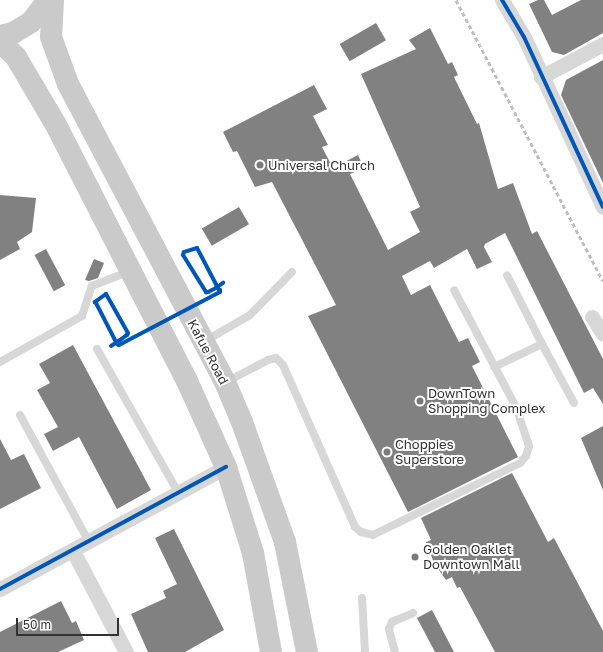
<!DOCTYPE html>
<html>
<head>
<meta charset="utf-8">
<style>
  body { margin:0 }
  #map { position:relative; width:603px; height:652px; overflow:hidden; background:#fff; font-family:"Golos Text",sans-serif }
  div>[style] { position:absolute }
  .building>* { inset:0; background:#818181; transform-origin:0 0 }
  .lane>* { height:8px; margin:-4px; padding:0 4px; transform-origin:4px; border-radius:4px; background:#d7d7d7 }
  .street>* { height:15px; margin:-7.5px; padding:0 7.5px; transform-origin:7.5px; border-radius:7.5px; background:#d7d7d7 }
  .primary>* { height:22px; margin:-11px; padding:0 11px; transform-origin:11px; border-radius:11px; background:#cacaca }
  .rail>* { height:3px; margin-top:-1.5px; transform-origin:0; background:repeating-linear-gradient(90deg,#bebebe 0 4px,transparent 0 7px) }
  .cycleway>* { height:4px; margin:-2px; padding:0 2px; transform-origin:2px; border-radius:2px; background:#0057b8 }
  .dots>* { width:11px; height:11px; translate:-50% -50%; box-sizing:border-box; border:2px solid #fff; border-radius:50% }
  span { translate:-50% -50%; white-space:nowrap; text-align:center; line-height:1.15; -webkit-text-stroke:4px #fff; paint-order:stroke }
  .poi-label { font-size:13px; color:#333 }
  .left { translate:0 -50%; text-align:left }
  .street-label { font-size:13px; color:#333 }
  .scale { position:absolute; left:16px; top:618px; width:103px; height:18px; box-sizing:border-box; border:2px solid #333; border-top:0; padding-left:5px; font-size:12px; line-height:14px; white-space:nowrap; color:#333; -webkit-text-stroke:3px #fff; paint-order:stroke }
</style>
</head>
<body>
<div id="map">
  <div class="building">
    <i style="clip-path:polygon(538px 0,544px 0,552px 15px,581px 0,603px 0,603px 33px,564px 55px,552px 52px,529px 4px)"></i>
    <i style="left:376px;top:23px;width:20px;height:42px;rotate:60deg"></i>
    <i style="clip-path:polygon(430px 28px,448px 64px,452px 62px,458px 75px,454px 77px,477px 124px,479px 123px,498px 189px,513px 183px,532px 234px,537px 231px,603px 359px,603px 404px,593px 388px,584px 393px,505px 233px,485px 244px,484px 247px,492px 262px,477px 269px,467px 249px,434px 268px,430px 261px,402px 276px,411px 295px,430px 285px,459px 342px,468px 338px,480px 362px,472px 366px,518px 457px,408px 512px,308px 316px,336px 305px,272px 182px,255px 187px,237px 151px,233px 152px,223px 132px,314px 85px,327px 109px,313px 116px,328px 145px,322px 147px,333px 168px,358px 155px,364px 168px,350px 174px,388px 250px,420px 232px,410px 212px,420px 207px,361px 74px,416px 49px,409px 40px)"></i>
    <i style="clip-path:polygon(603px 60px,603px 183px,561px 95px,566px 80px)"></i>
    <i style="clip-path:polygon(0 195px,36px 198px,32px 232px,17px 242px,20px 249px,0 260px)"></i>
    <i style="left:239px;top:207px;width:20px;height:43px;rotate:60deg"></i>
    <i style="left:46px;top:249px;width:41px;height:13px;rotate:62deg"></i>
    <i style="clip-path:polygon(94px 259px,104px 263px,98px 278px,89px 281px,85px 280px)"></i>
    <i style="clip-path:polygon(73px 345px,151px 490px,117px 509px,79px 437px,53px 451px,44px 434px,58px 427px,37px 390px,50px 383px,39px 364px)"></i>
    <i style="clip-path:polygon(603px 426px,603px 490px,581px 438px)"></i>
    <i style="clip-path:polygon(0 439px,11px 460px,24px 454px,41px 488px,0 509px)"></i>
    <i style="clip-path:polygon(512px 473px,548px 542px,554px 538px,603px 631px,603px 652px,495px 652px,460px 587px,457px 588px,452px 577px,446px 580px,434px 563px,426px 542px,431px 540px,421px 518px)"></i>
    <i style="clip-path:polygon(174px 529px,224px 630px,185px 652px,148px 652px,131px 614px,166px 598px,163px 591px,177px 584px,155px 538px)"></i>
    <i style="clip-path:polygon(61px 601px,72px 623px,76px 621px,84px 640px,58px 652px,0 652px,0 632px)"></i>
    <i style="clip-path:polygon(432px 610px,454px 652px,435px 652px,417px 618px)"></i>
  </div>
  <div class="lane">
    <i style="left:205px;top:341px;width:52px;rotate:-30deg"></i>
    <i style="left:250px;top:315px;width:60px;rotate:-45.7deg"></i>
    <i style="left:542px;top:344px;width:67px;rotate:61.5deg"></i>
    <i style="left:97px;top:349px;width:167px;rotate:60.5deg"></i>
    <i style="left:0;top:362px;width:94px;rotate:-29.3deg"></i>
    <i style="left:82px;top:316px;width:32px;rotate:-72deg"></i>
    <i style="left:92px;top:286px;width:41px;rotate:-21.5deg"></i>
    <i style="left:494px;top:367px;width:53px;rotate:-25.6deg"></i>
    <i style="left:542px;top:344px;width:77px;rotate:-116.9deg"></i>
    <i style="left:226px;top:382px;width:47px;rotate:-27.6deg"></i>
    <i style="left:268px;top:360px;width:8px;rotate:-14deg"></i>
    <i style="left:276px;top:358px;width:10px;rotate:45deg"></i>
    <i style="left:283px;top:365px;width:177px;rotate:66deg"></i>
    <i style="left:355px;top:527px;width:8px;rotate:40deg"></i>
    <i style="left:361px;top:532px;width:12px;rotate:14deg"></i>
    <i style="left:373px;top:535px;width:164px;rotate:-26.1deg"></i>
    <i style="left:520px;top:463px;width:9px;rotate:-49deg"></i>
    <i style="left:526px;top:456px;width:10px;rotate:-73deg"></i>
    <i style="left:529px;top:446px;width:41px;rotate:-108.4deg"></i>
    <i style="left:516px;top:407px;width:132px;rotate:-117.9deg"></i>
    <i style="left:20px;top:415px;width:145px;rotate:61.5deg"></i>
    <i style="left:362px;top:598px;width:54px;rotate:86.8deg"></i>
    <i style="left:395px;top:652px;width:24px;rotate:-105deg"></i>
    <i style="left:389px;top:629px;width:8px;rotate:-67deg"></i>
    <i style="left:392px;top:622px;width:23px;rotate:-23deg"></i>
  </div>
  <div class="street">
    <i style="left:502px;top:0;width:43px;rotate:59.3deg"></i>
    <i style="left:524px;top:37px;width:187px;rotate:65.1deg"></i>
    <i style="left:541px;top:77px;width:70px;rotate:-28deg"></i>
    <i style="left:592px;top:317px;width:20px;rotate:57deg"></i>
    <i style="left:73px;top:551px;width:114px;rotate:62.3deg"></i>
    <i style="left:0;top:589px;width:257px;rotate:-28.4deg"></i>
  </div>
  <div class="primary">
    <i style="left:53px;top:0;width:37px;rotate:93deg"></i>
    <i style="left:51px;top:37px;width:50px;rotate:70.1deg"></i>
    <i style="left:68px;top:84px;width:337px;rotate:62.2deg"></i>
    <i style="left:225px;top:382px;width:43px;rotate:67deg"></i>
    <i style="left:242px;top:422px;width:127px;rotate:70.3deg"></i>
    <i style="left:285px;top:542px;width:112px;rotate:78.7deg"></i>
    <i style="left:0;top:36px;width:13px;rotate:-13deg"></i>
    <i style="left:13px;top:33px;width:21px;rotate:-31deg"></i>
    <i style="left:31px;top:22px;width:28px;rotate:-52deg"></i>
    <i style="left:0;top:42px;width:22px;rotate:43deg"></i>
    <i style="left:16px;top:57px;width:79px;rotate:59.5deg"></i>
    <i style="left:56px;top:125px;width:288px;rotate:62.9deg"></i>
    <i style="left:187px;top:381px;width:94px;rotate:65.6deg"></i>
    <i style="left:226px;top:467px;width:90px;rotate:72.6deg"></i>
    <i style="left:253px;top:553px;width:101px;rotate:79.7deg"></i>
  </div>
  <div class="rail">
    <i style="left:456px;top:0;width:317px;rotate:62.4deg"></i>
  </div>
  <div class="cycleway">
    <i style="left:502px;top:0;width:43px;rotate:59.3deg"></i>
    <i style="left:524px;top:37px;width:187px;rotate:65.1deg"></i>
    <i style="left:111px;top:346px;width:11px;rotate:-34deg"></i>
    <i style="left:120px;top:340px;width:9px;rotate:-36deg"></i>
    <i style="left:127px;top:335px;width:2px;rotate:-63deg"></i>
    <i style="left:128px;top:333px;width:45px;rotate:-119.4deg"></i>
    <i style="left:106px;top:294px;width:14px;rotate:144deg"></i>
    <i style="left:95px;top:302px;width:1px;rotate:45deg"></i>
    <i style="left:96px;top:303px;width:46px;rotate:62.9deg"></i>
    <i style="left:117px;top:344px;width:2px;rotate:27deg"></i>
    <i style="left:119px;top:345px;width:114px;rotate:-27.7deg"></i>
    <i style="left:220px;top:292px;width:2px;rotate:-90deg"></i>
    <i style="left:220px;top:290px;width:1px;rotate:180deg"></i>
    <i style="left:219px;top:290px;width:47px;rotate:-117.6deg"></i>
    <i style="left:197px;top:248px;width:14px;rotate:163deg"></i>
    <i style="left:184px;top:252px;width:3px;rotate:108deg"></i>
    <i style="left:183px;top:255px;width:44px;rotate:58.1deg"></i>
    <i style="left:206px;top:292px;width:2px"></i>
    <i style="left:208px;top:292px;width:9px;rotate:-27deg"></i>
    <i style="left:216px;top:288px;width:9px;rotate:-36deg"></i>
    <i style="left:0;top:589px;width:257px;rotate:-28.4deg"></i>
  </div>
  <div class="dots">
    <i style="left:260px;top:165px;background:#7a7a7a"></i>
    <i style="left:420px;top:401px;background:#7a7a7a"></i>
    <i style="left:387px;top:452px;background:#7a7a7a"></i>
    <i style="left:415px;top:557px;background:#7a7a7a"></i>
  </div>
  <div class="poi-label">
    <span class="left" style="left:268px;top:165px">Universal Church</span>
    <span class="left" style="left:428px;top:401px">DownTown<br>Shopping Complex</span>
    <span class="left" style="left:395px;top:452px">Choppies<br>Superstore</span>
    <span class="left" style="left:423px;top:557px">Golden Oaklet<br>Downtown Mall</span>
  </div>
  <div class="street-label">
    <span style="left:208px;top:352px;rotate:62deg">Kafue Road</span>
  </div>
  <div class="scale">50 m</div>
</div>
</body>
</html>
